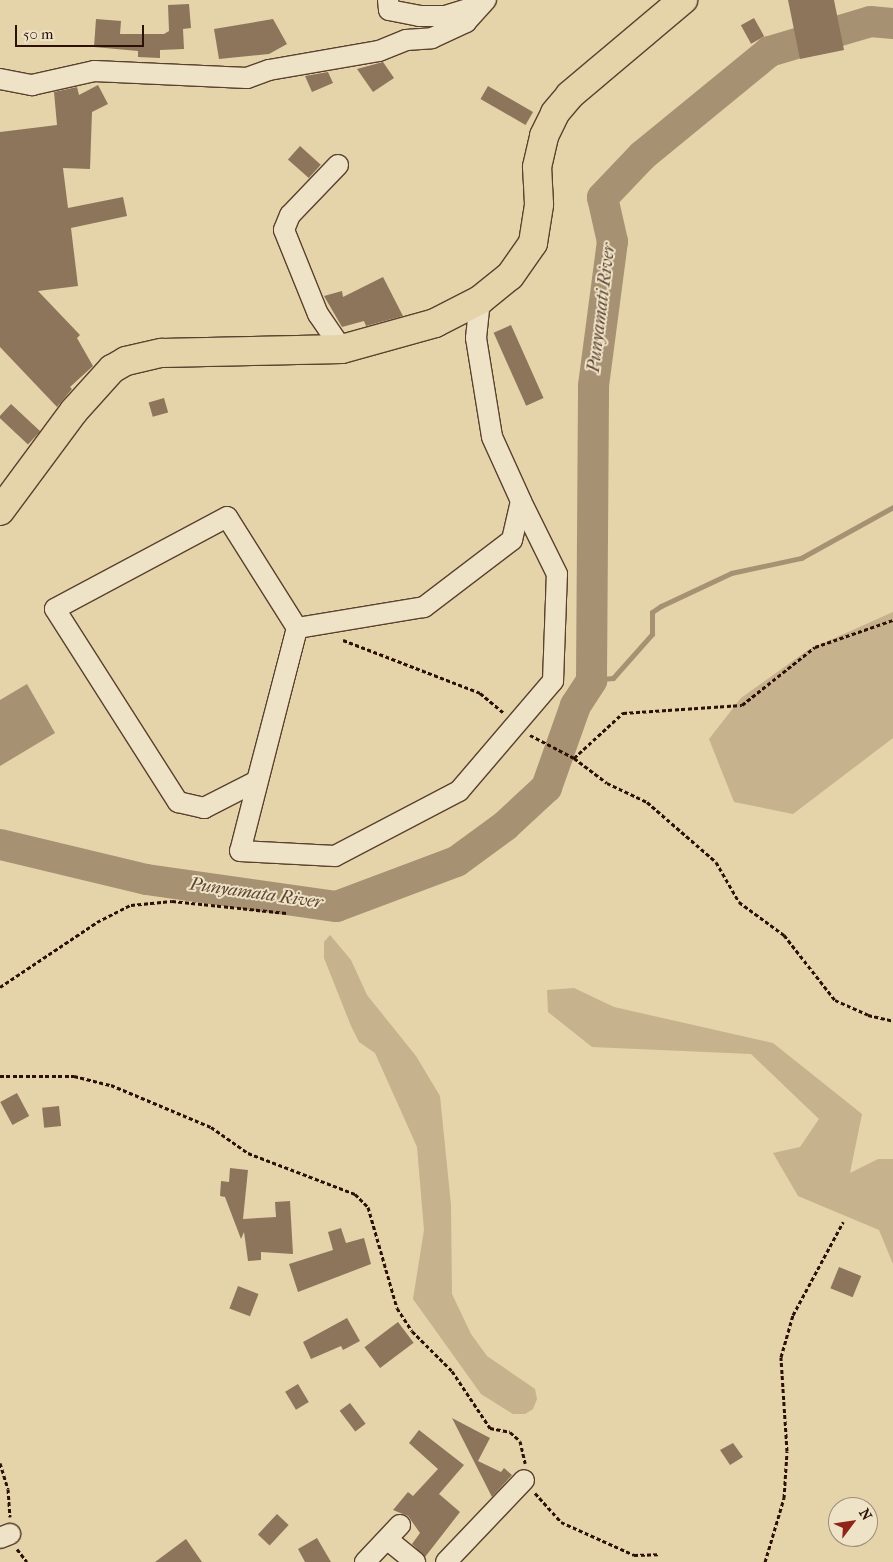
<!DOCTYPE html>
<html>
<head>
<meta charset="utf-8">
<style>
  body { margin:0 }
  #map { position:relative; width:893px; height:1562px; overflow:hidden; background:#e5d3a9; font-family:"IM FELL French Canon",serif }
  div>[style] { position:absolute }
  .green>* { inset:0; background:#c6b28d }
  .water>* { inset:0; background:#a69172 }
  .stream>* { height:5px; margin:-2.5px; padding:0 2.5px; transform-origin:2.5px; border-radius:2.5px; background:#a69172 }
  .river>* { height:31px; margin:-15.5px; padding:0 15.5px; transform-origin:15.5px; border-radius:15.5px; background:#a69172 }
  .building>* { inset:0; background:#8c755b; transform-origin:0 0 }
  .path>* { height:3px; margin-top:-1.5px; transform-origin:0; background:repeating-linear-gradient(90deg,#2c1006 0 4px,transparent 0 6.5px) }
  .roads { filter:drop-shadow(1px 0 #5a412f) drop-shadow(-1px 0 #5a412f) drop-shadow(0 1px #5a412f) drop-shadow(0 -1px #5a412f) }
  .minor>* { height:20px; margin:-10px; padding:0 10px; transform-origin:10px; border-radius:10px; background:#eee2c7 }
  .primary>* { height:28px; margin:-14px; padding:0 14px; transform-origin:14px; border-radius:14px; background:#e5d3a9 }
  span { translate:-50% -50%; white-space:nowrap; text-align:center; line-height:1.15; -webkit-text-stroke:4px #eee2c7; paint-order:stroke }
  .water-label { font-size:18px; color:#5d4431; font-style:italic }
  .north { position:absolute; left:828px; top:1497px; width:50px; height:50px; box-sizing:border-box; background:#eee2c7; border:1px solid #a08e7a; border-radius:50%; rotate:59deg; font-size:14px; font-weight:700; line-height:20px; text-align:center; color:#2c1006 }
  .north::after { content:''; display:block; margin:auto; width:18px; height:22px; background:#8f2418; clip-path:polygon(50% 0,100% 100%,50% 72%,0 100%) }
  .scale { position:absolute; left:15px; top:25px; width:129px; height:22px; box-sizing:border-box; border:2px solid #2c1006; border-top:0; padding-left:6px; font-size:15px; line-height:18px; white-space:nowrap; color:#2c1006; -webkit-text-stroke:4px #eee2c7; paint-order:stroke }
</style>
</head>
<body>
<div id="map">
  <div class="green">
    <i style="clip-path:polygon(893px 612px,893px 738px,793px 814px,734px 802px,709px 739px,741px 698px,808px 650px)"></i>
    <i style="clip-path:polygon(330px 935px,351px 960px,367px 995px,416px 1056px,440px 1096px,451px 1205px,452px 1294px,471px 1334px,487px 1356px,535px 1389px,537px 1399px,533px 1409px,525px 1414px,513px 1414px,481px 1394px,413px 1299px,424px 1230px,417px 1147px,375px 1053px,359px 1042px,351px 1026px,324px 958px,324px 942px)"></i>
    <i style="clip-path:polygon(574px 988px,614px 1007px,773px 1043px,862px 1114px,850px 1173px,878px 1159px,893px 1159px,893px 1264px,879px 1230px,798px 1196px,773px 1153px,800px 1147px,819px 1119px,751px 1054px,592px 1047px,548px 1012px,547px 990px)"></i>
  </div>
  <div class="water">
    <i style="clip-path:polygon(27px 684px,55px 733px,0 766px,0 700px)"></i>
  </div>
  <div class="stream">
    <i style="left:591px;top:680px;width:22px;rotate:-5deg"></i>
    <i style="left:613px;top:678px;width:59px;rotate:-48.4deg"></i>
    <i style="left:652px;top:634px;width:22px;rotate:-90deg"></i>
    <i style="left:652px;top:612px;width:11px;rotate:-34deg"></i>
    <i style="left:661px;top:606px;width:77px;rotate:-25.2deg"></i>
    <i style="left:731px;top:573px;width:72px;rotate:-12.1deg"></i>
    <i style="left:801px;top:558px;width:105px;rotate:-29deg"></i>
  </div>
  <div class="river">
    <i style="left:0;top:844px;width:150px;rotate:13.5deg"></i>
    <i style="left:146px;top:879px;width:192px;rotate:8.1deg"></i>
    <i style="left:336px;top:906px;width:128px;rotate:-20.6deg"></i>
    <i style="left:456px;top:861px;width:61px;rotate:-36.3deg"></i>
    <i style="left:505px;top:825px;width:56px;rotate:-42.8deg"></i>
    <i style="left:546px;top:787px;width:87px;rotate:-70.5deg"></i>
    <i style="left:575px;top:705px;width:30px;rotate:-57deg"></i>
    <i style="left:591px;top:680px;width:295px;rotate:-89.6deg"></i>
    <i style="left:593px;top:385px;width:145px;rotate:-82.5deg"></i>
    <i style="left:612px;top:241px;width:45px;rotate:-102.8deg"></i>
    <i style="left:602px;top:197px;width:58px;rotate:-46.4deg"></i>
    <i style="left:642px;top:155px;width:164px;rotate:-39.3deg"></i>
    <i style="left:769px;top:51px;width:105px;rotate:-16.5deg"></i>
    <i style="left:870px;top:21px;width:23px;rotate:5deg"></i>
  </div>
  <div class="building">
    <i style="clip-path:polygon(788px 0,834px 0,844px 50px,800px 59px)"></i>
    <i style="clip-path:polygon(189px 4px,191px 28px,183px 29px,184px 49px,160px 50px,160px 58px,138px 57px,138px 51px,94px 47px,96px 19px,121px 21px,120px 34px,164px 34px,169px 31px,168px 5px)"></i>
    <i style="left:754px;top:18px;width:21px;height:15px;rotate:61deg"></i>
    <i style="clip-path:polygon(273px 19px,287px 44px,269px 54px,219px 59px,214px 29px)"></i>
    <i style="clip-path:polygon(383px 62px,394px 78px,373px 92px,357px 69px)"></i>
    <i style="clip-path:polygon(328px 72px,333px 83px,312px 92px,305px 76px)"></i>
    <i style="clip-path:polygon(98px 85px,108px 104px,92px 112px,90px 169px,63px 168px,68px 208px,123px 197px,127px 216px,71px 228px,78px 286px,38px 291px,80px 335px,77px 338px,93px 366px,70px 387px,72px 389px,57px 407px,0 347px,0 132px,57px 125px,54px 92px,77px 87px,79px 95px)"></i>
    <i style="left:488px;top:86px;width:52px;height:15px;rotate:30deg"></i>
    <i style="left:300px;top:146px;width:28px;height:18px;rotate:42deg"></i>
    <i style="clip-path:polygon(383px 277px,403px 316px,366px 326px,364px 321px,342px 327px,324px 296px,342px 291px,343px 297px)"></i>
    <i style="left:511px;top:325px;width:80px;height:19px;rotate:66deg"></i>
    <i style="left:164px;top:398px;width:15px;height:16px;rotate:74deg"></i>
    <i style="left:11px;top:404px;width:40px;height:18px;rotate:43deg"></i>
    <i style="left:17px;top:1093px;width:26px;height:19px;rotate:62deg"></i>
    <i style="left:59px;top:1106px;width:20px;height:17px;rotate:84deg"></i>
    <i style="clip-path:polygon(230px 1168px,248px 1170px,243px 1219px,276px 1217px,275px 1202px,290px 1201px,293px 1254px,261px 1252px,261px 1260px,248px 1261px,244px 1232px,241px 1239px,225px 1197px,220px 1196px,221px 1181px,229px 1182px)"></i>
    <i style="clip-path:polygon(341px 1228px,346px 1243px,364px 1238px,371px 1264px,298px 1292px,289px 1264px,333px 1250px,328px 1232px)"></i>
    <i style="left:839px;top:1267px;width:24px;height:23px;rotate:22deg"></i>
    <i style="left:238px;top:1286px;width:22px;height:24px;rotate:21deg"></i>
    <i style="clip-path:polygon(347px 1318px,360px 1341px,343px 1350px,341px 1346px,311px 1359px,303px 1342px)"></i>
    <i style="left:398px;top:1322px;width:26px;height:42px;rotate:53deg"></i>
    <i style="left:298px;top:1384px;width:21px;height:15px;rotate:59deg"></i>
    <i style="left:350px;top:1403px;width:26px;height:13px;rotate:53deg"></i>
    <i style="clip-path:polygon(452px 1418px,490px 1438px,478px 1461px,501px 1472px,504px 1468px,512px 1475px,492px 1497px)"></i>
    <i style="clip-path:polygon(419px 1430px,464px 1465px,439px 1494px,460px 1512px,425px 1557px,412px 1544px,420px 1533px,408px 1516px,393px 1510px,408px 1492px,413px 1496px,438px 1469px,409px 1443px)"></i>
    <i style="clip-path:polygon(733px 1443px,743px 1457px,730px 1465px,720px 1450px)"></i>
    <i style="left:277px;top:1514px;width:16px;height:28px;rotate:43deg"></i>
    <i style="clip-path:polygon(317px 1538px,331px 1562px,305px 1562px,298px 1549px)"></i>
    <i style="clip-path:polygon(186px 1539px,202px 1562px,155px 1562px)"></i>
  </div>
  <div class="path">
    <i style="left:343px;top:640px;width:147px;rotate:21.1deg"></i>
    <i style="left:480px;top:693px;width:31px;rotate:40deg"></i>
    <i style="left:530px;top:735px;width:50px;rotate:27.6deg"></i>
    <i style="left:574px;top:758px;width:41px;rotate:37.1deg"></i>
    <i style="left:607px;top:783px;width:44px;rotate:25.4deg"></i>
    <i style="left:647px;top:802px;width:91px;rotate:41deg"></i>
    <i style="left:716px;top:862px;width:46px;rotate:60.1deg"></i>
    <i style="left:739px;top:902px;width:56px;rotate:36.3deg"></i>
    <i style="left:784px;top:935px;width:83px;rotate:51.9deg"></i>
    <i style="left:835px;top:1000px;width:36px;rotate:24deg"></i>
    <i style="left:868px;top:1015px;width:26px;rotate:13deg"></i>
    <i style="left:574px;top:758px;width:67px;rotate:-42.6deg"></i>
    <i style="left:623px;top:713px;width:119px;rotate:-3.8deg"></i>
    <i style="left:742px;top:705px;width:93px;rotate:-38.5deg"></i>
    <i style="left:815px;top:647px;width:83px;rotate:-19.1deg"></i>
    <i style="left:0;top:987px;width:117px;rotate:-33.8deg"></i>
    <i style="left:97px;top:922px;width:38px;rotate:-27deg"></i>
    <i style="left:131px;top:905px;width:41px;rotate:-5.6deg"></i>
    <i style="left:172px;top:901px;width:115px;rotate:6deg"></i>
    <i style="left:0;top:1076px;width:74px"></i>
    <i style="left:74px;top:1076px;width:38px;rotate:14deg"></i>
    <i style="left:111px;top:1085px;width:108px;rotate:22.8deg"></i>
    <i style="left:211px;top:1127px;width:45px;rotate:35.1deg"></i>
    <i style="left:248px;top:1153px;width:115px;rotate:21deg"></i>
    <i style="left:355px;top:1194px;width:18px;rotate:45deg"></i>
    <i style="left:368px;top:1207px;width:105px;rotate:74deg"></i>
    <i style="left:397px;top:1308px;width:27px;rotate:57deg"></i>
    <i style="left:412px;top:1331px;width:57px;rotate:45deg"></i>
    <i style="left:452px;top:1371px;width:69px;rotate:56.3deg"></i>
    <i style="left:490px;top:1428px;width:20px;rotate:11deg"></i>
    <i style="left:510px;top:1432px;width:13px;rotate:42deg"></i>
    <i style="left:520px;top:1441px;width:23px;rotate:77deg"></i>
    <i style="left:0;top:1463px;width:27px;rotate:73deg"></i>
    <i style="left:8px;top:1489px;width:28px;rotate:86deg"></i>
    <i style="left:535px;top:1493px;width:39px;rotate:48deg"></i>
    <i style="left:561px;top:1522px;width:80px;rotate:24.3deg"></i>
    <i style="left:634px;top:1555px;width:25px;rotate:-2deg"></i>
    <i style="left:17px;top:1549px;width:16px;rotate:52deg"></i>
    <i style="left:765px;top:1562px;width:67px;rotate:-73.5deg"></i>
    <i style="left:784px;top:1498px;width:47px;rotate:-86.3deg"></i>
    <i style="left:787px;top:1451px;width:94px;rotate:-93.7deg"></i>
    <i style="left:781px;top:1357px;width:44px;rotate:-74.1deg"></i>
    <i style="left:793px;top:1315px;width:106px;rotate:-61.7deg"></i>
  </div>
  <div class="roads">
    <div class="minor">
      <i style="left:388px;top:0;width:10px;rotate:84deg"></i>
      <i style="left:389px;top:10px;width:31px;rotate:11deg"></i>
      <i style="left:419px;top:16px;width:26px"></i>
      <i style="left:445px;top:16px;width:28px;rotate:-17deg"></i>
      <i style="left:0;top:79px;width:33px;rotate:11deg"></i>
      <i style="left:32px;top:85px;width:64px;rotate:-12.7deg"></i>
      <i style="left:94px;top:71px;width:153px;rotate:2.6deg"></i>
      <i style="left:247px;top:78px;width:23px;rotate:-20deg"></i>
      <i style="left:269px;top:70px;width:112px;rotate:-9.8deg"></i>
      <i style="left:379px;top:51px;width:29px;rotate:-22deg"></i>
      <i style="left:406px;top:40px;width:26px;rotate:-4deg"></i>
      <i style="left:432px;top:38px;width:38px;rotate:-25deg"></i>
      <i style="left:466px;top:22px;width:30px;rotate:-48deg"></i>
      <i style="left:338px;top:165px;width:69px;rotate:133.8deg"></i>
      <i style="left:290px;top:215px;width:16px;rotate:112deg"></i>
      <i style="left:284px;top:230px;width:91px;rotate:68deg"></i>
      <i style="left:318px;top:314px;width:42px;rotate:55.6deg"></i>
      <i style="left:480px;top:300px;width:38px;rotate:96deg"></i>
      <i style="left:476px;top:338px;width:100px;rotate:80.8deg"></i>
      <i style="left:492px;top:437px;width:70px;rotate:65.6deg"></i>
      <i style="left:521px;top:501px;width:40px;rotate:103deg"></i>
      <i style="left:512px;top:540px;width:111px;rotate:142.7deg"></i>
      <i style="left:424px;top:607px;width:129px;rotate:170.6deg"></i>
      <i style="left:297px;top:628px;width:131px;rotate:-122.2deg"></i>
      <i style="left:227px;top:517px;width:195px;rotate:151.9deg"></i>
      <i style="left:55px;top:609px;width:229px;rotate:57.5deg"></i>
      <i style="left:178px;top:802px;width:27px;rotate:13deg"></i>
      <i style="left:204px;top:808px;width:59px;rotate:-27deg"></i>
      <i style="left:257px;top:781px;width:158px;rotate:-75.3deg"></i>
      <i style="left:297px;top:628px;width:230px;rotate:104.3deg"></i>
      <i style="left:240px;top:851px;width:95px;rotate:3deg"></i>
      <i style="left:335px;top:856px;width:140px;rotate:-27.7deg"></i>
      <i style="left:459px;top:791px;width:145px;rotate:-49.5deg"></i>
      <i style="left:553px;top:681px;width:107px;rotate:-87.9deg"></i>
      <i style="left:557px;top:574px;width:81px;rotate:-116.3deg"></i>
      <i style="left:0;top:1538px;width:11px;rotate:-22deg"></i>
      <i style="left:388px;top:1540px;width:35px;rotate:39deg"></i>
      <i style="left:365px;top:1562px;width:51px;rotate:-46.6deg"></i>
      <i style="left:446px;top:1562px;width:113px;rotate:-46.4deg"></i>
    </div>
    <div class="primary">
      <i style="left:0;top:511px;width:124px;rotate:-53.5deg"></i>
      <i style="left:74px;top:411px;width:57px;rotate:-47.9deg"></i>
      <i style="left:112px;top:369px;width:16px;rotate:-30deg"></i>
      <i style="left:126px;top:361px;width:37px;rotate:-13deg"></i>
      <i style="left:162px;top:353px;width:180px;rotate:-1.3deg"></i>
      <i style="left:342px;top:349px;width:97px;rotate:-15.6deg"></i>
      <i style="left:435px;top:323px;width:51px;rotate:-27.1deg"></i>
      <i style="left:480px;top:300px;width:38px;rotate:-39deg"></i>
      <i style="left:510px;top:276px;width:40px;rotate:-55.1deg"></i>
      <i style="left:533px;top:243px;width:39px;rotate:-81deg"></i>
      <i style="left:539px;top:204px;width:37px;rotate:-93deg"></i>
      <i style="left:537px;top:167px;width:32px;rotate:-77deg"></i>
      <i style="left:544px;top:136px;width:25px;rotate:-64deg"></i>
      <i style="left:555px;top:113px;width:23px;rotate:-50deg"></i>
      <i style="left:570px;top:95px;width:148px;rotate:-40.1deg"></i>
    </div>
  </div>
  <div class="water-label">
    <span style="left:602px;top:308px;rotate:-83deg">Punyamati River</span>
    <span style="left:256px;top:894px;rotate:8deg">Punyamata River</span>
  </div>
  <div class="north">N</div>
  <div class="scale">50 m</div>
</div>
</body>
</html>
